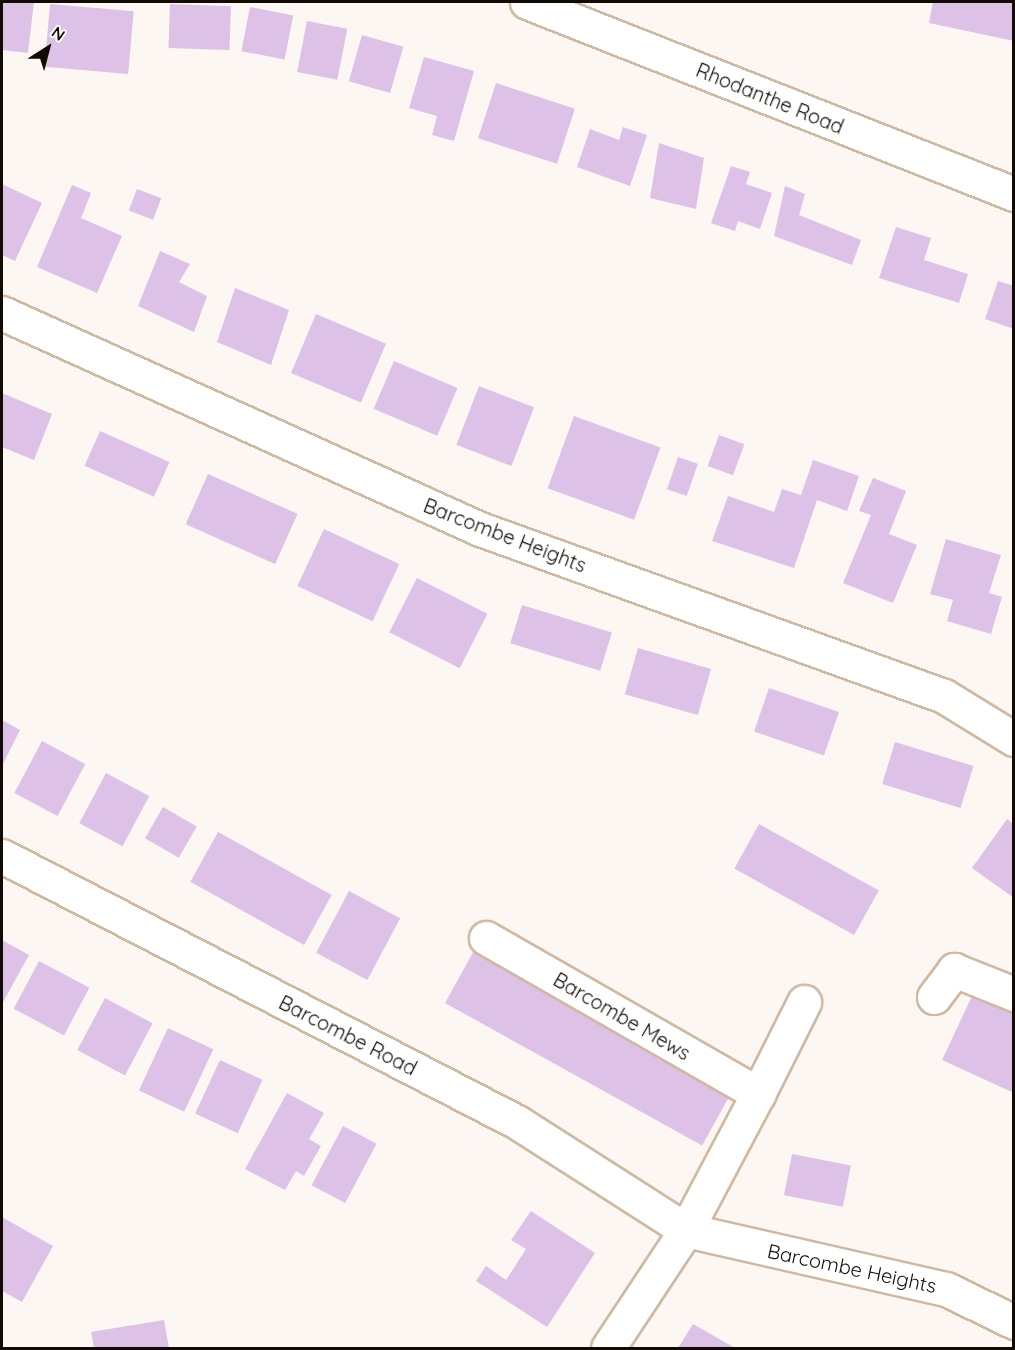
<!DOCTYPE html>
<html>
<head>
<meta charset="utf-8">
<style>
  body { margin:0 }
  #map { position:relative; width:1015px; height:1350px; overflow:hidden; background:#fcf7f3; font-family:Quicksand,sans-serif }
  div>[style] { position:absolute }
  .building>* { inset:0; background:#ddc1e7; transform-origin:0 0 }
  .roads { filter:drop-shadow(2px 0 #cfb9a1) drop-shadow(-2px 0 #cfb9a1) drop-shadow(0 2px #cfb9a1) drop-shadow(0 -2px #cfb9a1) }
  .minor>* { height:33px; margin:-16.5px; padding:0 16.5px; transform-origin:16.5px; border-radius:16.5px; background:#fff }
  span { translate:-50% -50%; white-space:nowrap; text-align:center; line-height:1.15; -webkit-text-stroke:4.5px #fff; paint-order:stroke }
  .street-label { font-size:20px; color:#120b04 }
  .frame { position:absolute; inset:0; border:3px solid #120b04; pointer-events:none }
  .north { position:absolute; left:18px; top:18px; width:60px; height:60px; -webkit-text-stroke:4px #fff; paint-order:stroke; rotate:36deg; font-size:16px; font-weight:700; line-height:24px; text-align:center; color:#120b04 }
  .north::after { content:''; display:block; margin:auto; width:21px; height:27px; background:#120b04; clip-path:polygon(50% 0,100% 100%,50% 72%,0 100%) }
</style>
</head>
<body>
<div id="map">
  <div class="building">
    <i style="clip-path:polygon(2px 2px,34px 2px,28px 53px,2px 50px)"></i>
    <i style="clip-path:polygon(933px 2px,1014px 2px,1014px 41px,929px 23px)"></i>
    <i style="left:50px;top:4px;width:84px;height:63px;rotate:5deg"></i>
    <i style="left:170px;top:4px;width:61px;height:44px;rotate:2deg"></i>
    <i style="left:250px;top:7px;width:44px;height:45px;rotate:11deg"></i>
    <i style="left:307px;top:21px;width:41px;height:52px;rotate:11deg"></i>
    <i style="left:362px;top:35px;width:43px;height:48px;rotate:16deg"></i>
    <i style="clip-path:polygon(424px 57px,474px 71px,454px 141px,432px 135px,437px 116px,409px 108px)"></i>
    <i style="left:496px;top:83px;width:83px;height:58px;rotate:18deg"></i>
    <i style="clip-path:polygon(623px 127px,647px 135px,630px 186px,577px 167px,590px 129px,619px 140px)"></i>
    <i style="clip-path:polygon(659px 143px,704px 158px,696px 209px,650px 198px)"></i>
    <i style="clip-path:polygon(731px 166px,750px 172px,746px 184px,772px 193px,760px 229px,738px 221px,735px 231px,711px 223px)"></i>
    <i style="clip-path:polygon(2px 184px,42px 203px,15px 261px,2px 255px)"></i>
    <i style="clip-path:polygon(72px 185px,91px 193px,81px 218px,122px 236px,97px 293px,37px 267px)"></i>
    <i style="clip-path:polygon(785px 186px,805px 194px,799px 215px,861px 240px,852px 265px,774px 236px)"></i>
    <i style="left:137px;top:189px;width:26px;height:23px;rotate:21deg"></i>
    <i style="clip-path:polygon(896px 227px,931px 238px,924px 260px,968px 274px,959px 303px,879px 278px)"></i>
    <i style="clip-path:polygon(160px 251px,190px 264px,179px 282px,207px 296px,194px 332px,138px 306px)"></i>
    <i style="clip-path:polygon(998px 281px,1014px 286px,1014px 329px,985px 319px)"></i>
    <i style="clip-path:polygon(235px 288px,289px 310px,271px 365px,217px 342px)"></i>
    <i style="left:316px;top:314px;width:76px;height:64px;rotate:23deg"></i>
    <i style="left:394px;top:361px;width:69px;height:52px;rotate:23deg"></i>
    <i style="left:479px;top:386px;width:59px;height:63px;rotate:21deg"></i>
    <i style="clip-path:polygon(2px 393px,52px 414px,34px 460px,2px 447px)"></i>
    <i style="left:574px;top:416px;width:92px;height:77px;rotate:20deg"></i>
    <i style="left:100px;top:431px;width:76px;height:38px;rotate:24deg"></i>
    <i style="left:719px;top:435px;width:27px;height:33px;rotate:20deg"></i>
    <i style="left:678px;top:457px;width:21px;height:34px;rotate:19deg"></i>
    <i style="clip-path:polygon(813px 460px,859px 476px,847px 511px,817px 500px,794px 568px,712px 541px,728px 496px,774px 512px,782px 489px,801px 495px)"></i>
    <i style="left:208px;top:474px;width:98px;height:55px;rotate:24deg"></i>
    <i style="clip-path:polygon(873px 478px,906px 491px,889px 534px,917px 545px,893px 603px,843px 583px,871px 515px,859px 511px)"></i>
    <i style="left:324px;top:529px;width:83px;height:63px;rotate:25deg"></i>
    <i style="clip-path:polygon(946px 539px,1001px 555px,989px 593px,1002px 597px,991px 634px,947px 621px,953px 600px,930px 594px)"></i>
    <i style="left:417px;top:578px;width:79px;height:61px;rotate:27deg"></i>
    <i style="left:522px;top:605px;width:94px;height:40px;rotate:17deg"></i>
    <i style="left:638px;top:648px;width:76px;height:48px;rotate:16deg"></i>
    <i style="left:769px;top:688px;width:74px;height:46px;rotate:19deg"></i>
    <i style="clip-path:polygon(2px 720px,20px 730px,2px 766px)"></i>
    <i style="left:42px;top:741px;width:49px;height:59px;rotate:28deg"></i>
    <i style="left:895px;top:742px;width:82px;height:44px;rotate:17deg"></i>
    <i style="left:106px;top:773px;width:49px;height:57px;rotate:28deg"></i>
    <i style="left:163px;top:807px;width:39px;height:36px;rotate:30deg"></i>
    <i style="clip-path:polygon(1007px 819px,1014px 824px,1014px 898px,972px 868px)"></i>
    <i style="left:759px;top:824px;width:137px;height:51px;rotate:29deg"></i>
    <i style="left:218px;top:832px;width:130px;height:57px;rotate:29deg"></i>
    <i style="left:349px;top:891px;width:58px;height:70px;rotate:28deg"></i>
    <i style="clip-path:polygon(2px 940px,29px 955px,2px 1004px)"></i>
    <i style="left:476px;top:947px;width:294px;height:64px;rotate:29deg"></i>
    <i style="left:39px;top:961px;width:57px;height:54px;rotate:28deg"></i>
    <i style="clip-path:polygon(973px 994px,1014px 1013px,1014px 1093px,942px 1060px)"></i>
    <i style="left:105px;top:998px;width:54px;height:59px;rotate:28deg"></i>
    <i style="left:168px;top:1028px;width:50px;height:69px;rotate:25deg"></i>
    <i style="left:220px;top:1060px;width:47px;height:59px;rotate:25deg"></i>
    <i style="clip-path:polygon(287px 1093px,324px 1113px,309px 1139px,321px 1146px,304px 1176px,296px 1171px,285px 1190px,245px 1169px)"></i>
    <i style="left:343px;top:1126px;width:38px;height:67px;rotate:28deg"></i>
    <i style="left:792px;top:1154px;width:60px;height:42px;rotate:11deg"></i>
    <i style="clip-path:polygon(531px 1211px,595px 1253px,547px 1327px,476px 1281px,486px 1266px,506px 1280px,526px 1249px,511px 1240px)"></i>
    <i style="clip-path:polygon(2px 1217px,53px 1246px,22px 1302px,2px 1291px)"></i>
    <i style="clip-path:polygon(164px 1320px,169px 1348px,94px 1348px,91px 1332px)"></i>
    <i style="clip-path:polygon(693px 1324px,735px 1348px,678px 1348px)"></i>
  </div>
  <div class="roads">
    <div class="minor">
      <i style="left:527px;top:2px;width:523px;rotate:21.52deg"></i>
      <i style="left:2px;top:313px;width:525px;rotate:24.32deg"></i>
      <i style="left:480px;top:529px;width:493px;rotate:19.8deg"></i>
      <i style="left:944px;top:696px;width:82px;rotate:31.6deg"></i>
      <i style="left:2px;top:856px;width:580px;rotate:27.32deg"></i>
      <i style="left:517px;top:1122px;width:201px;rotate:32.6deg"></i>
      <i style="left:686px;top:1230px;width:267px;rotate:12.8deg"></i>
      <i style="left:946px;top:1289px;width:76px;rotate:25.9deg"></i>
      <i style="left:486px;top:938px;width:314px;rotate:29.8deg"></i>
      <i style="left:758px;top:1094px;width:154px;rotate:117.9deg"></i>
      <i style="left:686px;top:1230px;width:141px;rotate:123.5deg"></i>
      <i style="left:934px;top:997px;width:34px;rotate:-53deg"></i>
      <i style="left:954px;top:970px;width:65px;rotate:21.8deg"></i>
      <i style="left:758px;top:1094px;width:103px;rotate:-63.4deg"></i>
    </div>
  </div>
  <div class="street-label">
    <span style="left:770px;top:98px;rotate:22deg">Rhodanthe Road</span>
    <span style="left:505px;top:535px;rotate:21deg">Barcombe Heights</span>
    <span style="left:622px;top:1016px;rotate:30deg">Barcombe Mews</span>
    <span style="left:348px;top:1035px;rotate:27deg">Barcombe Road</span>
    <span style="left:852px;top:1268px;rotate:12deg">Barcombe Heights</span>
  </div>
  <div class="frame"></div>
  <div class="north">N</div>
</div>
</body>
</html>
